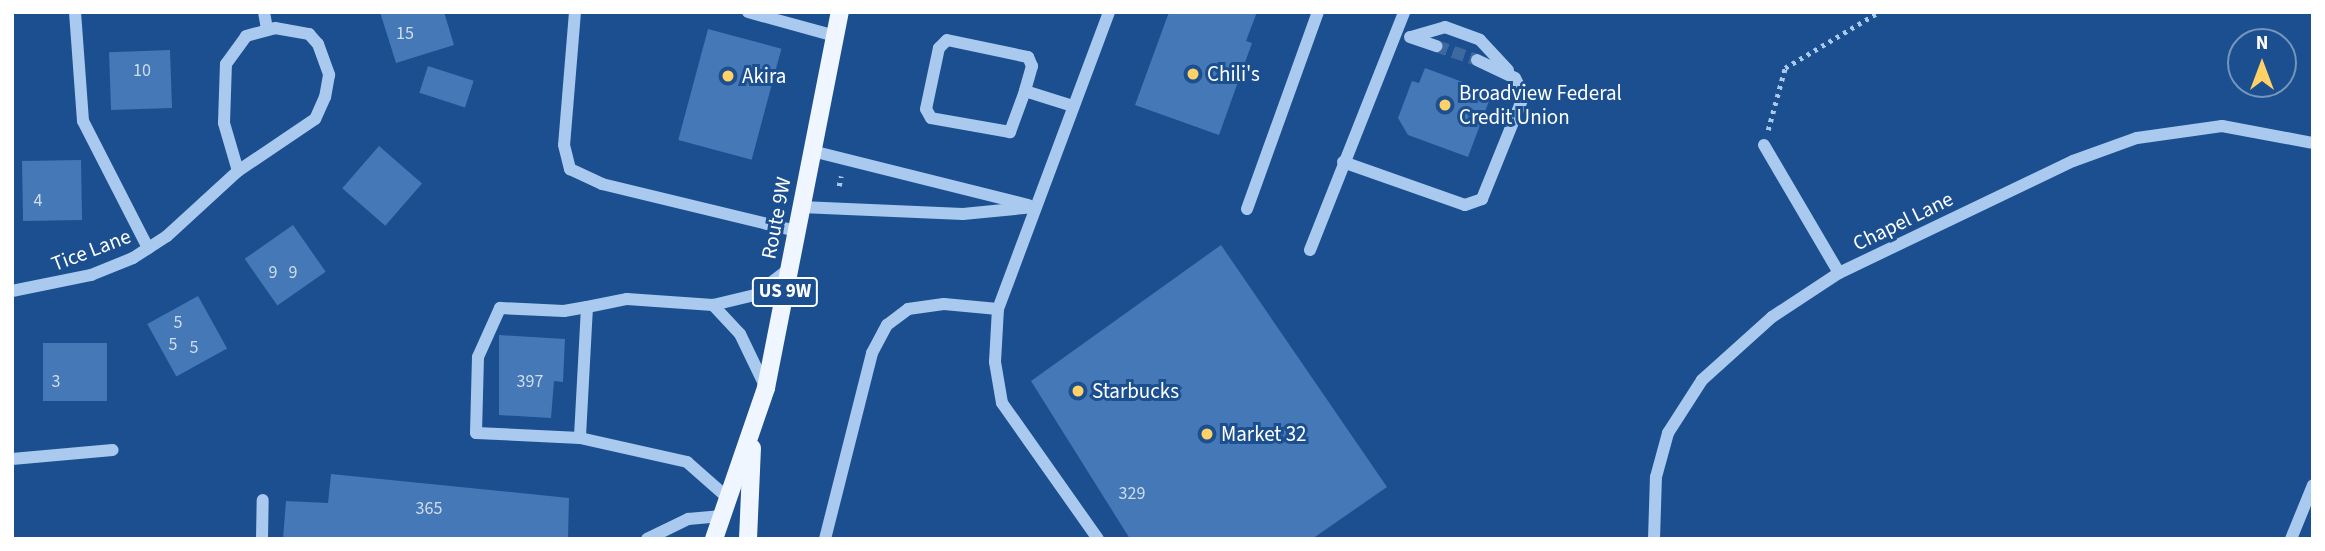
<!DOCTYPE html>
<html>
<head>
<meta charset="utf-8">
<style>
  body { margin:0 }
  #map { position:relative; width:2325px; height:551px; overflow:hidden; background:#1b4f8f; font-family:"Source Sans 3",sans-serif }
  div>[style] { position:absolute }
  .building>* { inset:0; background:#4478b7; transform-origin:0 0 }
  .minor-tunnel>* { height:12px; margin-top:-6px; transform-origin:0; background:repeating-linear-gradient(90deg,#3d69a0 0 12px,transparent 0 18px) }
  .path>* { height:4.5px; margin-top:-2.25px; transform-origin:0; background:repeating-linear-gradient(90deg,#a9c9ee 0 3.5px,transparent 0 8.5px) }
  .minor>* { height:12px; margin:-6px; padding:0 6px; transform-origin:6px; border-radius:6px; background:#a9c9ee }
  .major>* { height:18px; margin:-9px; padding:0 9px; transform-origin:9px; border-radius:9px; background:#f0f6ff }
  .dots>* { width:19px; height:19px; translate:-50% -50%; box-sizing:border-box; border:4px solid #1b4f8f; border-radius:50% }
  span { translate:-50% -50%; white-space:nowrap; text-align:center; line-height:1.15; -webkit-text-stroke:6px #1b4f8f; paint-order:stroke }
  .number-label { font-size:18px; color:#d0dded }
  .number-label span { -webkit-text-stroke-width:0 }
  .shield-label span { padding:2px 5px; background:#1b4f8f; border:2px solid; border-radius:5px; -webkit-text-stroke-width:0 }
  .shield-label { font-size:19px; color:#fff; font-weight:700 }
  .poi-label { font-size:21px; color:#fff }
  .left { translate:0 -50%; text-align:left }
  .street-label { font-size:21px; color:#fff }
  .frame { position:absolute; inset:0; border:14px solid #fff; pointer-events:none }
  .north { position:absolute; left:2227px; top:28px; width:70px; height:70px; box-sizing:border-box; background:#1b4f8f; border:2px solid #7695bc; border-radius:50%; rotate:0deg; font-size:19px; font-weight:700; line-height:28px; text-align:center; color:#fff }
  .north::after { content:''; display:block; margin:auto; width:24px; height:32px; background:#ffd166; clip-path:polygon(50% 0,100% 100%,50% 72%,0 100%) }
</style>
</head>
<body>
<div id="map">
  <div class="building">
    <i style="clip-path:polygon(380px 12px,444px 12px,454px 45px,396px 63px)"></i>
    <i style="clip-path:polygon(1169px 12px,1257px 12px,1246px 41px,1252px 43px,1219px 135px,1135px 105px)"></i>
    <i style="left:708px;top:29px;width:76px;height:115px;rotate:15deg"></i>
    <i style="left:170px;top:50px;width:58px;height:61px;rotate:88deg"></i>
    <i style="left:428px;top:66px;width:48px;height:28px;rotate:18deg"></i>
    <i style="clip-path:polygon(1425px 68px,1492px 93px,1468px 157px,1408px 135px,1398px 118px,1412px 81px,1419px 83px)"></i>
    <i style="left:379px;top:146px;width:57px;height:56px;rotate:41deg"></i>
    <i style="left:81px;top:160px;width:60px;height:59px;rotate:89deg"></i>
    <i style="left:293px;top:225px;width:57px;height:59px;rotate:55deg"></i>
    <i style="clip-path:polygon(1221px 245px,1387px 487px,1312px 539px,1130px 539px,1031px 381px)"></i>
    <i style="left:198px;top:296px;width:60px;height:58px;rotate:61deg"></i>
    <i style="clip-path:polygon(499px 335px,565px 339px,563px 382px,554px 381px,551px 418px,499px 415px)"></i>
    <i style="left:43px;top:343px;width:64px;height:58px"></i>
    <i style="clip-path:polygon(331px 474px,569px 498px,568px 539px,283px 539px,286px 501px,328px 503px)"></i>
  </div>
  <div class="minor-tunnel">
    <i style="left:1436px;top:46px;width:43px;rotate:18.9deg"></i>
  </div>
  <div class="path">
    <i style="left:1768px;top:130px;width:64px;rotate:-74.7deg"></i>
    <i style="left:1785px;top:68px;width:109px;rotate:-30.8deg"></i>
    <i style="left:839px;top:186px;width:10px;rotate:-79deg"></i>
  </div>
  <div class="minor">
    <i style="left:75px;top:12px;width:109px;rotate:85.8deg"></i>
    <i style="left:83px;top:121px;width:143px;rotate:62.9deg"></i>
    <i style="left:264px;top:12px;width:17px;rotate:80deg"></i>
    <i style="left:575px;top:12px;width:133px;rotate:94.7deg"></i>
    <i style="left:564px;top:145px;width:25px;rotate:76deg"></i>
    <i style="left:570px;top:169px;width:35px;rotate:25deg"></i>
    <i style="left:602px;top:184px;width:201px;rotate:13.6deg"></i>
    <i style="left:748px;top:12px;width:90px;rotate:15.4deg"></i>
    <i style="left:275px;top:28px;width:35px;rotate:10deg"></i>
    <i style="left:309px;top:34px;width:13px;rotate:48deg"></i>
    <i style="left:318px;top:44px;width:33px;rotate:70deg"></i>
    <i style="left:329px;top:75px;width:22px;rotate:100deg"></i>
    <i style="left:325px;top:97px;width:24px;rotate:114deg"></i>
    <i style="left:315px;top:119px;width:93px;rotate:146deg"></i>
    <i style="left:238px;top:171px;width:50px;rotate:-106.3deg"></i>
    <i style="left:224px;top:123px;width:59px;rotate:-88.1deg"></i>
    <i style="left:226px;top:64px;width:34px;rotate:-54deg"></i>
    <i style="left:246px;top:36px;width:30px;rotate:-15deg"></i>
    <i style="left:1410px;top:37px;width:28px;rotate:19deg"></i>
    <i style="left:1411px;top:37px;width:35px;rotate:-16deg"></i>
    <i style="left:1445px;top:27px;width:37px;rotate:20deg"></i>
    <i style="left:1480px;top:40px;width:41px;rotate:47deg"></i>
    <i style="left:1025px;top:91px;width:44px;rotate:110.1deg"></i>
    <i style="left:1010px;top:132px;width:80px;rotate:-170deg"></i>
    <i style="left:931px;top:118px;width:10px;rotate:-119deg"></i>
    <i style="left:926px;top:109px;width:62px;rotate:-78deg"></i>
    <i style="left:939px;top:48px;width:11px;rotate:-45deg"></i>
    <i style="left:947px;top:40px;width:83px;rotate:11.9deg"></i>
    <i style="left:1028px;top:57px;width:10px;rotate:66deg"></i>
    <i style="left:1032px;top:66px;width:26px;rotate:106deg"></i>
    <i style="left:1025px;top:91px;width:50px;rotate:17.4deg"></i>
    <i style="left:1764px;top:145px;width:148px;rotate:59.6deg"></i>
    <i style="left:812px;top:151px;width:223px;rotate:14deg"></i>
    <i style="left:1343px;top:162px;width:129px;rotate:19.4deg"></i>
    <i style="left:1465px;top:205px;width:18px;rotate:-19deg"></i>
    <i style="left:1482px;top:199px;width:112px;rotate:-68deg"></i>
    <i style="left:1524px;top:95px;width:19px;rotate:-118deg"></i>
    <i style="left:1515px;top:78px;width:42px;rotate:-154.7deg"></i>
    <i style="left:801px;top:207px;width:162px;rotate:2.5deg"></i>
    <i style="left:963px;top:214px;width:72px;rotate:-5.6deg"></i>
    <i style="left:1247px;top:209px;width:209px;rotate:-70.2deg"></i>
    <i style="left:1310px;top:250px;width:256px;rotate:-68.4deg"></i>
    <i style="left:12px;top:291px;width:81px;rotate:-11.4deg"></i>
    <i style="left:91px;top:275px;width:45px;rotate:-22deg"></i>
    <i style="left:133px;top:258px;width:40px;rotate:-32.9deg"></i>
    <i style="left:167px;top:236px;width:96px;rotate:-42.5deg"></i>
    <i style="left:587px;top:307px;width:131px;rotate:93.1deg"></i>
    <i style="left:580px;top:438px;width:104px;rotate:-177.2deg"></i>
    <i style="left:476px;top:433px;width:76px;rotate:-88.5deg"></i>
    <i style="left:478px;top:357px;width:54px;rotate:-65.8deg"></i>
    <i style="left:500px;top:308px;width:64px;rotate:2.7deg"></i>
    <i style="left:564px;top:311px;width:23px;rotate:-10deg"></i>
    <i style="left:587px;top:307px;width:41px;rotate:-11.3deg"></i>
    <i style="left:627px;top:299px;width:86px;rotate:4deg"></i>
    <i style="left:766px;top:388px;width:60px;rotate:-115.7deg"></i>
    <i style="left:740px;top:334px;width:40px;rotate:-133deg"></i>
    <i style="left:713px;top:305px;width:43px;rotate:-13.4deg"></i>
    <i style="left:755px;top:295px;width:44px;rotate:-37.6deg"></i>
    <i style="left:580px;top:438px;width:110px;rotate:12.6deg"></i>
    <i style="left:687px;top:462px;width:56px;rotate:41.4deg"></i>
    <i style="left:12px;top:459px;width:101px;rotate:-5.1deg"></i>
    <i style="left:262px;top:539px;width:39px;rotate:-89deg"></i>
    <i style="left:647px;top:539px;width:46px;rotate:-26deg"></i>
    <i style="left:688px;top:519px;width:34px;rotate:-5deg"></i>
    <i style="left:825px;top:539px;width:192px;rotate:-75.8deg"></i>
    <i style="left:872px;top:353px;width:32px;rotate:-62deg"></i>
    <i style="left:887px;top:325px;width:26px;rotate:-37deg"></i>
    <i style="left:908px;top:309px;width:36px;rotate:-8deg"></i>
    <i style="left:944px;top:304px;width:54px;rotate:5.3deg"></i>
    <i style="left:1098px;top:539px;width:166px;rotate:-125.2deg"></i>
    <i style="left:1002px;top:403px;width:42px;rotate:-99.7deg"></i>
    <i style="left:995px;top:362px;width:53px;rotate:-86.8deg"></i>
    <i style="left:998px;top:309px;width:317px;rotate:-69.5deg"></i>
    <i style="left:1654px;top:539px;width:62px;rotate:-88.2deg"></i>
    <i style="left:1656px;top:477px;width:46px;rotate:-74.7deg"></i>
    <i style="left:1668px;top:433px;width:63px;rotate:-57.3deg"></i>
    <i style="left:1702px;top:380px;width:94px;rotate:-42deg"></i>
    <i style="left:1772px;top:317px;width:80px;rotate:-33.3deg"></i>
    <i style="left:1839px;top:273px;width:259px;rotate:-25.6deg"></i>
    <i style="left:2073px;top:161px;width:68px;rotate:-19.8deg"></i>
    <i style="left:2137px;top:138px;width:86px;rotate:-8deg"></i>
    <i style="left:2222px;top:126px;width:93px;rotate:10.6deg"></i>
    <i style="left:2291px;top:539px;width:58px;rotate:-67.8deg"></i>
  </div>
  <div class="major">
    <i style="left:714px;top:539px;width:160px;rotate:-71deg"></i>
    <i style="left:766px;top:388px;width:383px;rotate:-78.9deg"></i>
    <i style="left:748px;top:539px;width:91px;rotate:-87.5deg"></i>
  </div>
  <div class="dots">
    <i style="left:1193px;top:74px;background:#ffd166"></i>
    <i style="left:728px;top:76px;background:#ffd166"></i>
    <i style="left:1445px;top:105px;background:#ffd166"></i>
    <i style="left:1078px;top:391px;background:#ffd166"></i>
    <i style="left:1207px;top:434px;background:#ffd166"></i>
  </div>
  <div class="number-label">
    <span style="left:405px;top:34px">15</span>
    <span style="left:142px;top:71px">10</span>
    <span style="left:38px;top:201px">4</span>
    <span style="left:273px;top:273px">9</span>
    <span style="left:293px;top:273px">9</span>
    <span style="left:178px;top:323px">5</span>
    <span style="left:173px;top:345px">5</span>
    <span style="left:194px;top:348px">5</span>
    <span style="left:56px;top:382px">3</span>
    <span style="left:530px;top:382px">397</span>
    <span style="left:1132px;top:494px">329</span>
    <span style="left:429px;top:509px">365</span>
  </div>
  <div class="shield-label">
    <span style="left:785px;top:292px">US 9W</span>
  </div>
  <div class="poi-label">
    <span class="left" style="left:1207px;top:74px">Chili's</span>
    <span class="left" style="left:742px;top:76px">Akira</span>
    <span class="left" style="left:1459px;top:105px">Broadview Federal<br>Credit Union</span>
    <span class="left" style="left:1092px;top:391px">Starbucks</span>
    <span class="left" style="left:1221px;top:434px">Market 32</span>
  </div>
  <div class="street-label">
    <span style="left:776px;top:218px;rotate:-79deg">Route 9W</span>
    <span style="left:1903px;top:221px;rotate:-26deg">Chapel Lane</span>
    <span style="left:91px;top:250px;rotate:-21deg">Tice Lane</span>
  </div>
  <div class="frame"></div>
  <div class="north">N</div>
</div>
</body>
</html>
